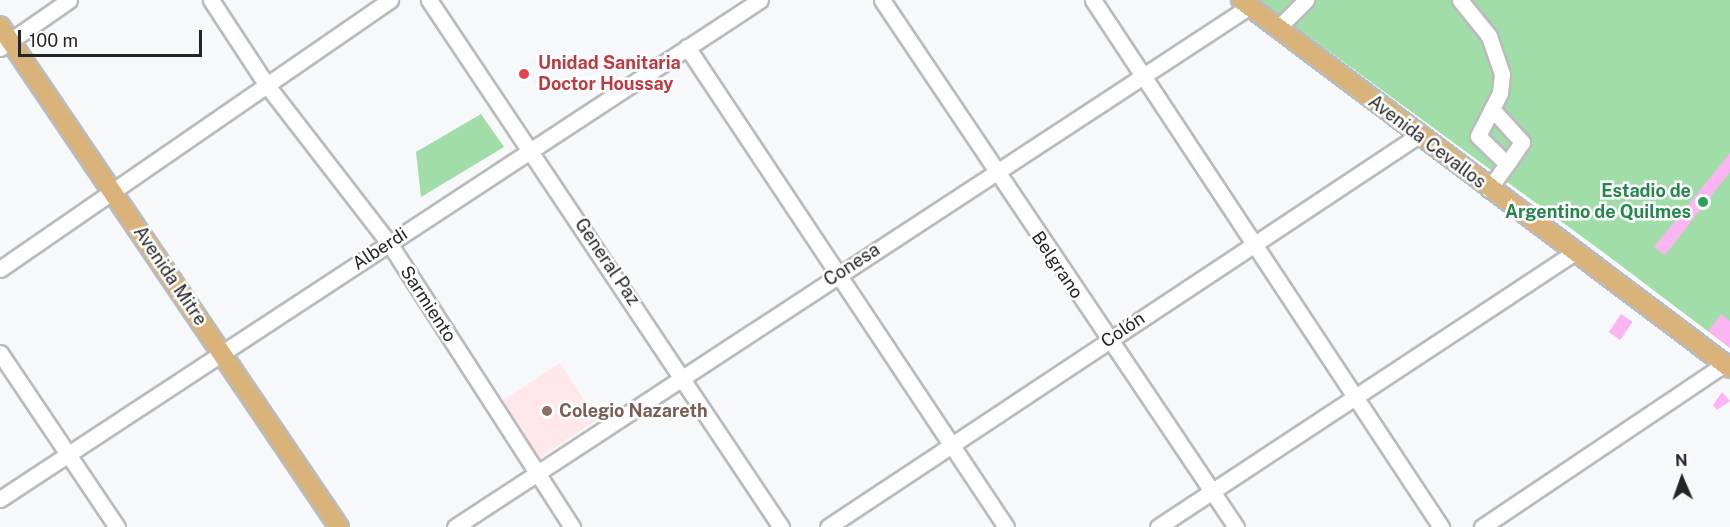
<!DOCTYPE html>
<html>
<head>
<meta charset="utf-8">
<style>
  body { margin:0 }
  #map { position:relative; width:1730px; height:527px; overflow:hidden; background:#f6f8fa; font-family:"Public Sans",sans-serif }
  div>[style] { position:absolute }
  .education>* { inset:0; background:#fee8e9; transform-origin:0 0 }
  .green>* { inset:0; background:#a0dda8 }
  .building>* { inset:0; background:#fcb5f3; transform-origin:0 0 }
  .roads { filter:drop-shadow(2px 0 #b9bbbd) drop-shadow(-2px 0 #b9bbbd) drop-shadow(0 2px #b9bbbd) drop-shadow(0 -2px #b9bbbd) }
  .minor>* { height:15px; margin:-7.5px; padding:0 7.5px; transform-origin:7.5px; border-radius:7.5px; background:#fff }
  .major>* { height:18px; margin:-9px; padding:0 9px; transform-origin:9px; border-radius:9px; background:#dab37b }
  .dots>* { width:16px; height:16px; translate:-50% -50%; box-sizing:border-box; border:3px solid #fff; border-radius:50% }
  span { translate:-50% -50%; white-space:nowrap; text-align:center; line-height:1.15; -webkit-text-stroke:5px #fff; paint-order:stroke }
  .health-label { font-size:18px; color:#be3a42; font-weight:700 }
  .left { translate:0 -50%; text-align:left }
  .street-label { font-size:18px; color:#242525 }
  .leisure-label { font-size:18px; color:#27864d; font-weight:700 }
  .right { translate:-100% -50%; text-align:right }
  .education-label { font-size:18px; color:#785e54; font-weight:700 }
  .north { position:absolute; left:1652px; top:449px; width:60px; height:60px; -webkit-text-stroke:4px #fff; paint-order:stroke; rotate:358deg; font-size:16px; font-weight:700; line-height:24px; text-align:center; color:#242525 }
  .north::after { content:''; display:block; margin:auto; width:21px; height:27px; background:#242525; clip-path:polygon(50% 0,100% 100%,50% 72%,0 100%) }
  .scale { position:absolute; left:18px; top:30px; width:184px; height:27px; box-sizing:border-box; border:3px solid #242525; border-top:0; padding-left:8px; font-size:18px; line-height:21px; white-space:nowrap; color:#242525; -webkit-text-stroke:4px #fff; paint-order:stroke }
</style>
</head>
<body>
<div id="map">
  <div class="education">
    <i style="left:560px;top:363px;width:68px;height:75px;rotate:57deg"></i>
  </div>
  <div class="green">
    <i style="clip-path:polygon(1259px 0,1730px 0,1730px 348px,1607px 255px)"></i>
    <i style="clip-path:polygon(481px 114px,504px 147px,421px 197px,416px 152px)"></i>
  </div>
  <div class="building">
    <i style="clip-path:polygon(1730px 153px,1730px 172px,1665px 255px,1654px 247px)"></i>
    <i style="left:1621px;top:314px;width:14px;height:22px;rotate:34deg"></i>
    <i style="clip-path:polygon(1721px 314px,1730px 321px,1730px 348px,1708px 331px)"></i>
    <i style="clip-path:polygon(1722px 392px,1730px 401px,1717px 410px,1713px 405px)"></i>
  </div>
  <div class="roads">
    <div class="minor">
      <i style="left:211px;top:0;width:100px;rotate:56.8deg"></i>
      <i style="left:266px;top:84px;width:201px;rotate:52.3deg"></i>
      <i style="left:389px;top:243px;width:338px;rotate:57.2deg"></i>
      <i style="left:429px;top:0;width:634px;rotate:56.26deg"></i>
      <i style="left:882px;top:0;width:635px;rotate:56.11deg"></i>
      <i style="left:1093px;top:0;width:632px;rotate:56.56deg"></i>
      <i style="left:1460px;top:0;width:46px;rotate:51.1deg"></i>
      <i style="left:1489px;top:36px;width:40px;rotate:71.1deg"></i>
      <i style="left:1502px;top:74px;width:19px;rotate:96deg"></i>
      <i style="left:1500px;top:93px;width:48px;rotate:117.1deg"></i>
      <i style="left:1478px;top:136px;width:40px;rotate:44deg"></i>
      <i style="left:1507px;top:164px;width:31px;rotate:126deg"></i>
      <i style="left:1278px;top:28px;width:40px;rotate:-45deg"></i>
      <i style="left:687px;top:47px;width:576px;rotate:56.39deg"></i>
      <i style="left:0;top:48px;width:84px;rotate:-34.8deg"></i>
      <i style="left:1492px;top:109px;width:45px;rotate:47.7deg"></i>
      <i style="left:1522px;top:142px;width:27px;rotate:124deg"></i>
      <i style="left:0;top:269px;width:474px;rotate:-34.6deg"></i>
      <i style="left:0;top:353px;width:210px;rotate:56.1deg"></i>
      <i style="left:0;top:499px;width:909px;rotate:-33.29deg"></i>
      <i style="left:455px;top:527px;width:951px;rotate:-33.24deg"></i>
      <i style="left:828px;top:527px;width:709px;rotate:-33.56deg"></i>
      <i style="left:1158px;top:527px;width:498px;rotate:-33.4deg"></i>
      <i style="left:1482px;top:527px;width:293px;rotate:-33.9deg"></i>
    </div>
    <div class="major">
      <i style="left:1241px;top:0;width:612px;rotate:36.96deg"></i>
      <i style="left:0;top:26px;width:605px;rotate:55.92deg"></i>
    </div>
  </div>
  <div class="dots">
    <i style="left:524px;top:74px;background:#e0444e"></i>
    <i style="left:1703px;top:202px;background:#2e9e5b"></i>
    <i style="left:547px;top:411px;background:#8d6e63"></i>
  </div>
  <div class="health-label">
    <span class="left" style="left:538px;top:74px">Unidad Sanitaria<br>Doctor Houssay</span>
  </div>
  <div class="street-label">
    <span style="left:1427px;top:142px;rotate:37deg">Avenida Cevallos</span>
    <span style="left:380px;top:249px;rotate:-33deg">Alberdi</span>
    <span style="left:607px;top:262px;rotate:56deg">General Paz</span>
    <span style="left:852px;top:265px;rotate:-33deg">Conesa</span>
    <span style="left:1057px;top:265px;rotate:56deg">Belgrano</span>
    <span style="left:170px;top:276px;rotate:56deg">Avenida Mitre</span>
    <span style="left:428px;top:304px;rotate:57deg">Sarmiento</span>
    <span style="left:1123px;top:330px;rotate:-34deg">Colón</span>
  </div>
  <div class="leisure-label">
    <span class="right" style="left:1691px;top:202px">Estadio de<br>Argentino de Quilmes</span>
  </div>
  <div class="education-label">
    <span class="left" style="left:559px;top:411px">Colegio Nazareth</span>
  </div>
  <div class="north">N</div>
  <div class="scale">100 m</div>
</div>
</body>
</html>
